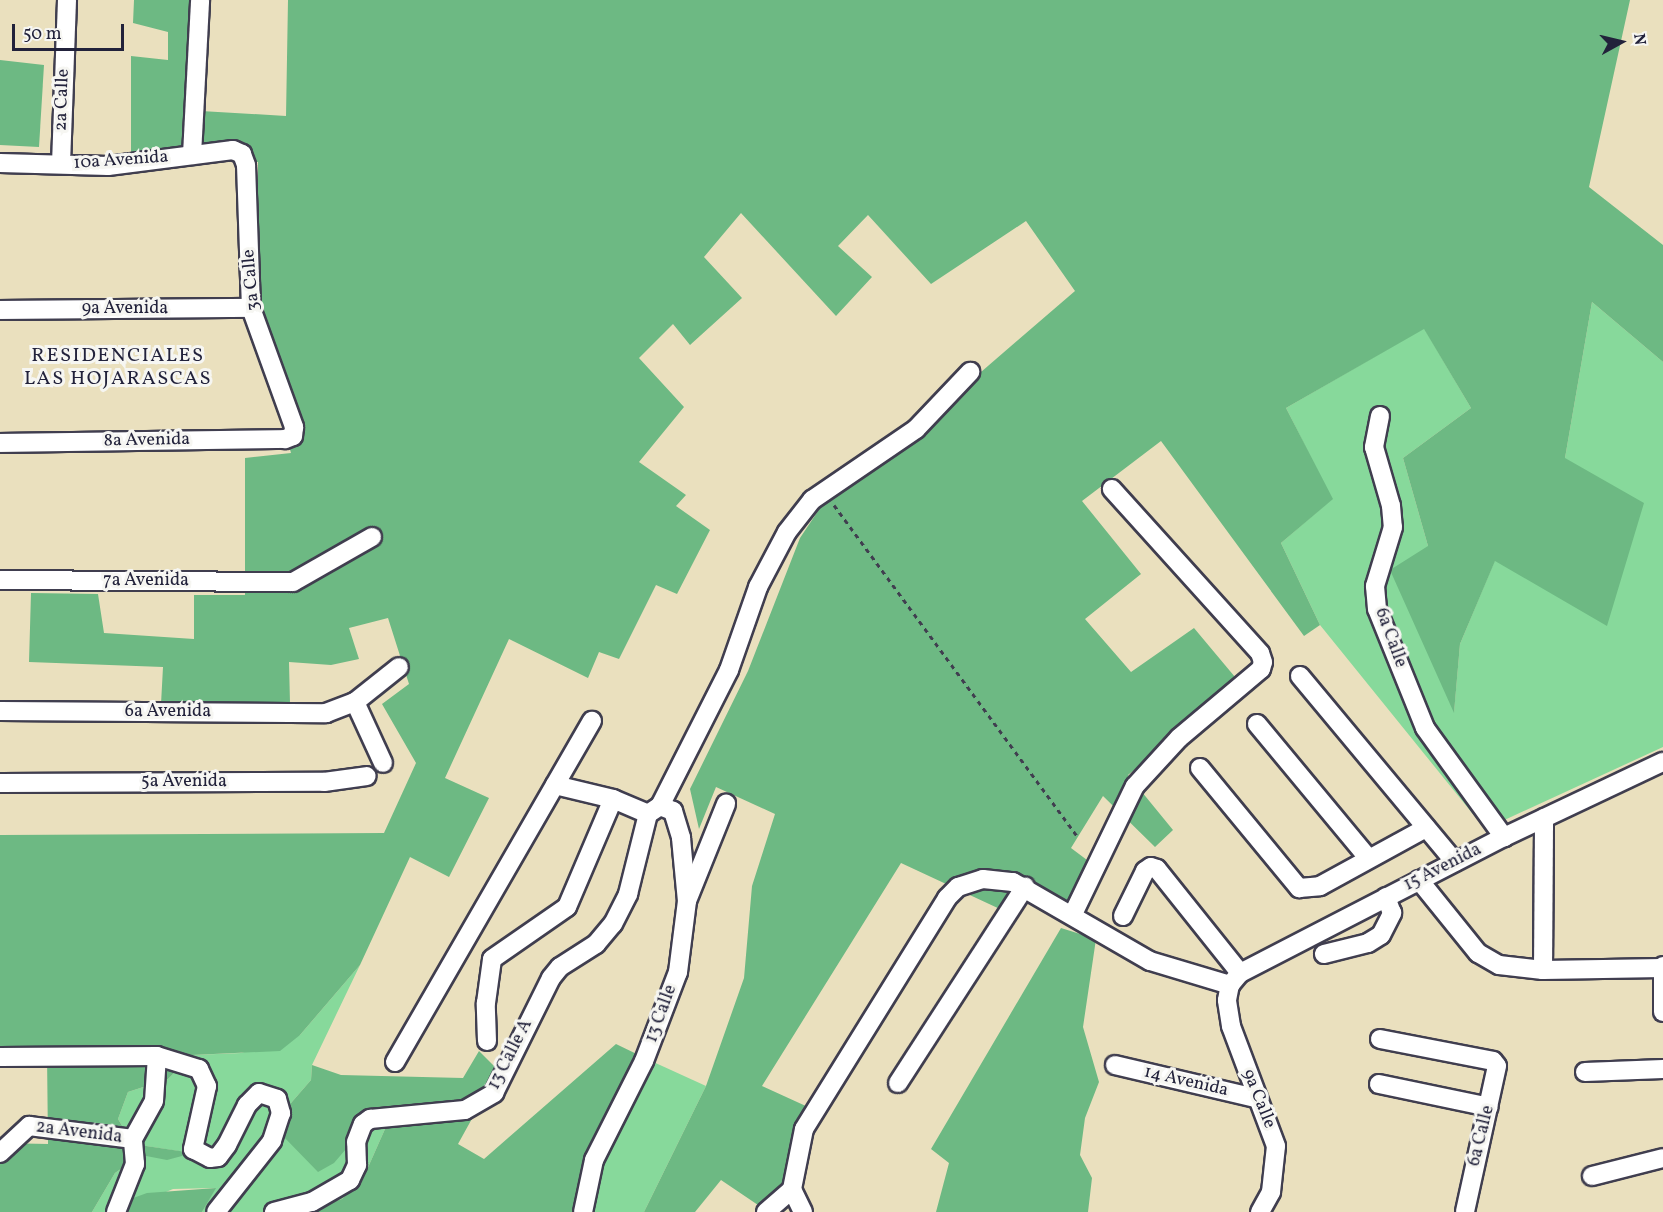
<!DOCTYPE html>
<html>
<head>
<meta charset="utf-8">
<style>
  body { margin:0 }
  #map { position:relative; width:1663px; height:1212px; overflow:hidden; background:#eae0be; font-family:Vollkorn,serif }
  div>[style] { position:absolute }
  .green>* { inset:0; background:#87d99b }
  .forest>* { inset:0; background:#6db983 }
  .path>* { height:3px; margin-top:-1.5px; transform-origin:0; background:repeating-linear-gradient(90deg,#403e4f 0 4.5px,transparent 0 9px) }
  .roads { filter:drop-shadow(2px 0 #403e4f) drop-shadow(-2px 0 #403e4f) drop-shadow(0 2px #403e4f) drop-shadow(0 -2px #403e4f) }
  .minor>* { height:18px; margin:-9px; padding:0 9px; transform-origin:9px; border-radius:9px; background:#fff }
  span { translate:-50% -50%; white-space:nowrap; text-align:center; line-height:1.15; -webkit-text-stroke:6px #f6f6f2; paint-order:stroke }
  .street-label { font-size:18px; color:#22223b }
  .neighbourhood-label { font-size:20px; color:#22223b; letter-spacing:1.5px }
  .north { position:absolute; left:1591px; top:12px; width:60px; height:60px; -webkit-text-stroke:4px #f6f6f2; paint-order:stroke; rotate:82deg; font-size:16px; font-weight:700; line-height:24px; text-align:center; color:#22223b }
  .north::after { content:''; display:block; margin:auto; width:21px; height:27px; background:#22223b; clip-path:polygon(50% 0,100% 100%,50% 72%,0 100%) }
  .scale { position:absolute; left:12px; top:24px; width:112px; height:27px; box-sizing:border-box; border:3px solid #22223b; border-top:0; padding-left:8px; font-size:18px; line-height:21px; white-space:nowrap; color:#22223b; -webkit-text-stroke:4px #f6f6f2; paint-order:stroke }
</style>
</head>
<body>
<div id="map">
  <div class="green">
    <i style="clip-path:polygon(1592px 302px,1663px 362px,1663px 747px,1485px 829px,1320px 625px,1281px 543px,1332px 499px,1286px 408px,1424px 328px,1471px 408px,1403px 458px,1428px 546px,1454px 712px,1460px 644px,1495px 560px,1565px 458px)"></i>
    <i style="clip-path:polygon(360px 965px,312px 1065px,311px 1080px,291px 1103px,354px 1127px,386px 1109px,485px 1096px,474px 1115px,385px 1129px,362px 1181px,342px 1199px,300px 1212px,202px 1212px,215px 1188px,173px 1189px,119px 1212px,92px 1212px,115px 1173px,141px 1155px,191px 1153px,133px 1144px,118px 1119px,128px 1092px,168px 1079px,192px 1055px,241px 1053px,300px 1035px)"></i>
    <i style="clip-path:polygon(649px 1060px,706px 1086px,644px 1212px,594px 1212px,592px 1173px)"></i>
  </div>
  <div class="forest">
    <i style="clip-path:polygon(134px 0,191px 0,184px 110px,286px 116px,288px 0,1630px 0,1589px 187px,1663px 245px,1663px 362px,1592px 302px,1565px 458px,1644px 503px,1607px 626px,1495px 561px,1460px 644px,1454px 713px,1390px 570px,1428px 546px,1403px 458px,1471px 408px,1424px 329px,1286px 408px,1333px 499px,1281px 543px,1320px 625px,1304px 636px,1161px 441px,1082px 501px,1141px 574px,1085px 619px,1131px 672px,1194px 628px,1240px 683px,1128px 775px,1173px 830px,1155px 847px,1103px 796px,1071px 848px,1087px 860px,1067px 906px,1019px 880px,1002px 910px,901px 863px,762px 1086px,808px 1107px,786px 1186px,758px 1205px,721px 1180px,695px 1212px,644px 1212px,706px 1086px,744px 978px,752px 886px,775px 814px,716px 787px,699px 829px,690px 789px,748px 671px,800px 538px,830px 493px,981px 372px,1075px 291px,1026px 221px,931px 284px,868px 215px,838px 246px,872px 277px,836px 316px,741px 213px,704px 257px,742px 298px,690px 345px,673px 324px,639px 358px,684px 407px,639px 462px,686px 495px,676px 506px,710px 530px,677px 594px,656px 585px,619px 659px,599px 652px,588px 678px,509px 639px,445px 778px,489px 798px,449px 877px,410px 857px,360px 965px,300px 1035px,280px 1051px,192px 1055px,168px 1079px,128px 1092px,118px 1119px,133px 1144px,193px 1153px,167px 1160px,141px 1155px,115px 1173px,92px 1212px,0 1212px,0 1143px,48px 1144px,47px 1055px,0 1055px,0 835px,384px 833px,416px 763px,382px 704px,409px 684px,388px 618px,349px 628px,359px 659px,331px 665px,289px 662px,290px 703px,161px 704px,163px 667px,29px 662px,31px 593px,98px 594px,104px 633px,194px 639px,194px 595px,245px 595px,245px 458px,291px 453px,258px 332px,258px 162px,131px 154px,131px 56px,168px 60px,168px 32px,133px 23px)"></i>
    <i style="clip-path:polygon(0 60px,44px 65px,39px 147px,0 145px)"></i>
    <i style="clip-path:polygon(1061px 928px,1096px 939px,1083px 1027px,1099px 1082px,1085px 1118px,1080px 1155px,1092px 1178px,1088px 1212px,936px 1212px,949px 1163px,931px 1149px)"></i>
    <i style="clip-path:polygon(616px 1044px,649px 1060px,592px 1173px,594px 1212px,300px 1212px,342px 1199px,362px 1181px,385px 1129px,407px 1122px,474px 1115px,458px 1144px,484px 1159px)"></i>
    <i style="clip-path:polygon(479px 1051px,499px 1071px,485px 1096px,386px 1109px,354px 1127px,346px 1149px,334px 1163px,318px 1172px,282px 1135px,291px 1103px,311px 1080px,312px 1065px,341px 1075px,463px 1078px)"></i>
    <i style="clip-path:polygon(216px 1188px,202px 1212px,119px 1212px,125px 1201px,147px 1193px)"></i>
  </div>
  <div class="path">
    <i style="left:834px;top:505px;width:412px;rotate:53.7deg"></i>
  </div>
  <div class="roads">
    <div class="minor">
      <i style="left:192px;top:155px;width:155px;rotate:-87deg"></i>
      <i style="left:0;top:163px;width:108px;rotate:1.6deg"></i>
      <i style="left:108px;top:166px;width:126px;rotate:-7.3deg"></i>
      <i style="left:233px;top:150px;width:10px;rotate:24deg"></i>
      <i style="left:242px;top:154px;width:12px;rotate:70deg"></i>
      <i style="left:246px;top:165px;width:143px;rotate:88deg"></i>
      <i style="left:251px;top:308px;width:127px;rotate:70.1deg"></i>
      <i style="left:294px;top:427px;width:9px;rotate:96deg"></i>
      <i style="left:293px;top:436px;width:9px;rotate:159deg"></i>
      <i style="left:285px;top:439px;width:285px;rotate:179.2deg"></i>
      <i style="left:61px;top:164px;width:164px;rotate:-87.9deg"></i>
      <i style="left:0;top:310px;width:251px;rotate:-0.5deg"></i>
      <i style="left:1380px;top:416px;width:32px;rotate:101deg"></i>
      <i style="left:1374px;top:447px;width:61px;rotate:73.9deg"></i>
      <i style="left:1391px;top:506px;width:21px;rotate:85deg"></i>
      <i style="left:1393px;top:527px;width:62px;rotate:107deg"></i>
      <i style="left:1375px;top:586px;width:23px;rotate:85deg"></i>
      <i style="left:1377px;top:609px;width:128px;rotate:68deg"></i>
      <i style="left:1425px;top:728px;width:135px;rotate:54.1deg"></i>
      <i style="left:0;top:580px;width:293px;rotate:0.4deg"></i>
      <i style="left:293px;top:582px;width:91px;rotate:-29.7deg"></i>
      <i style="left:1300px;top:676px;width:242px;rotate:50.2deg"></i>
      <i style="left:355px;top:702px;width:67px;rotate:65.3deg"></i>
      <i style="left:0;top:711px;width:326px;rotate:0.4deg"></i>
      <i style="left:326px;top:713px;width:31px;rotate:-21deg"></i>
      <i style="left:355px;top:702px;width:56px;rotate:-38.5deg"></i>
      <i style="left:1257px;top:724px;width:175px;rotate:50.3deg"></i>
      <i style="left:1200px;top:768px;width:156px;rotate:50.5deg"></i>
      <i style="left:1299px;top:888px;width:21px;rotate:-5deg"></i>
      <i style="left:1320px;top:886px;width:121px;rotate:-28.7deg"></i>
      <i style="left:0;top:783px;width:324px;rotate:-0.2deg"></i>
      <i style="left:324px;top:782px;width:43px;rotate:-7.9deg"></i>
      <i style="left:555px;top:785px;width:60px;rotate:13.6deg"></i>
      <i style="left:613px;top:799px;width:38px;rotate:23deg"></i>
      <i style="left:648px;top:814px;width:14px;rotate:-34deg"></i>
      <i style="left:660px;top:806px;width:14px;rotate:21deg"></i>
      <i style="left:673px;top:811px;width:28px;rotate:73deg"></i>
      <i style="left:681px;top:838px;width:63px;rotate:84.6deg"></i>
      <i style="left:687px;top:901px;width:72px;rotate:97.2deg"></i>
      <i style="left:678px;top:972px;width:95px;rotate:110.9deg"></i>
      <i style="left:644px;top:1061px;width:111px;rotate:116.8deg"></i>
      <i style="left:594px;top:1160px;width:53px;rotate:101.9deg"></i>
      <i style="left:660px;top:806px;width:153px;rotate:-63.1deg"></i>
      <i style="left:729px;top:670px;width:88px;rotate:-70.7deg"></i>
      <i style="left:758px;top:587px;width:62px;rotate:-62.2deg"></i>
      <i style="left:787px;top:532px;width:41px;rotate:-52deg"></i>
      <i style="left:812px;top:500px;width:126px;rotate:-34.3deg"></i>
      <i style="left:916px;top:429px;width:79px;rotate:-46.5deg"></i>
      <i style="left:1419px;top:880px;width:94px;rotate:51.1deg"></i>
      <i style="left:1478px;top:953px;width:24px;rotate:30deg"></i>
      <i style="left:1499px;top:965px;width:44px;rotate:6.5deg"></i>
      <i style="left:1543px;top:970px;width:120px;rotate:-1deg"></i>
      <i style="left:687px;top:901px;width:105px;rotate:-68.1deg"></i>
      <i style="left:1073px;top:914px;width:142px;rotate:-64.2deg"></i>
      <i style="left:1135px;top:786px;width:65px;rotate:-47.5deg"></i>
      <i style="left:1179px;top:738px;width:107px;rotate:-40.1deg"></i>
      <i style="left:1261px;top:669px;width:7px;rotate:-74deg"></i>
      <i style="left:1263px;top:662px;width:9px;rotate:-108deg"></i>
      <i style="left:1260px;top:653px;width:221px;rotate:-132.1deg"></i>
      <i style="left:1123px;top:916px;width:50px;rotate:-63.9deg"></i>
      <i style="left:1145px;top:871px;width:7px;rotate:-34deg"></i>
      <i style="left:1151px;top:867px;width:6px;rotate:18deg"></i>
      <i style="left:1157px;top:869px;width:133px;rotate:51.4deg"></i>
      <i style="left:1324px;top:954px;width:45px;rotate:-14deg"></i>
      <i style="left:1368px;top:943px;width:15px;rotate:-32deg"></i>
      <i style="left:1381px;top:935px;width:25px;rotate:-63deg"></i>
      <i style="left:1392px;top:913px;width:17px;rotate:-111deg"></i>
      <i style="left:1663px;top:966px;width:46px;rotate:90deg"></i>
      <i style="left:1543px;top:970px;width:152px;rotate:-89.6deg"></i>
      <i style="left:1380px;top:1039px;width:115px;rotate:11deg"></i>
      <i style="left:1493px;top:1061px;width:6px;rotate:51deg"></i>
      <i style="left:1497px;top:1066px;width:149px;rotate:102.4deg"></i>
      <i style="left:487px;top:1041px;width:38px;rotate:-92deg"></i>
      <i style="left:486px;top:1003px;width:44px;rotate:-82.2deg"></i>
      <i style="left:492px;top:959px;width:91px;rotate:-34.7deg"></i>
      <i style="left:567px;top:907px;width:117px;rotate:-66.9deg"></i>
      <i style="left:0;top:1057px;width:157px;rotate:-0.4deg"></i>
      <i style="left:157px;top:1056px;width:44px;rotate:17.2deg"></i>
      <i style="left:199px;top:1069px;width:19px;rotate:65deg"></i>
      <i style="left:207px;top:1086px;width:65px;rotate:102.5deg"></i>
      <i style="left:193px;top:1149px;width:19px;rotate:28deg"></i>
      <i style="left:210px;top:1158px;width:8px;rotate:-7deg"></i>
      <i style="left:218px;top:1157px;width:15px;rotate:-53deg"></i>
      <i style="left:227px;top:1145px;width:45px;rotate:-63.4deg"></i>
      <i style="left:247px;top:1105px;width:17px;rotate:-45deg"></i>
      <i style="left:259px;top:1093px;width:19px;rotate:18deg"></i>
      <i style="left:277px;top:1099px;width:15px;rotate:74deg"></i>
      <i style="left:281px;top:1113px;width:29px;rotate:108deg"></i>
      <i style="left:272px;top:1141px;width:90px;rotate:128.3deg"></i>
      <i style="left:395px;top:1062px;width:394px;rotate:-60deg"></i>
      <i style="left:1115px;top:1065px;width:145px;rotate:13.2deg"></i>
      <i style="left:1585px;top:1072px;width:78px;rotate:-2.2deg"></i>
      <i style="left:898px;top:1083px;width:234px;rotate:-57.1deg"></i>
      <i style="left:1379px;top:1084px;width:112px;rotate:11.8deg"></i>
      <i style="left:133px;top:1139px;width:43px;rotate:-61.1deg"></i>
      <i style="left:154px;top:1101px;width:45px;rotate:-86.2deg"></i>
      <i style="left:0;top:1153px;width:40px;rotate:-43deg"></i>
      <i style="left:29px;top:1126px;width:105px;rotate:7.1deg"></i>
      <i style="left:1592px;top:1176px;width:73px;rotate:-14.2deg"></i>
      <i style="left:116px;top:1212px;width:52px;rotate:-68.4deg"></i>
      <i style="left:135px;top:1164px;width:25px;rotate:-95deg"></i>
      <i style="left:274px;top:1212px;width:39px;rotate:-15deg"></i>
      <i style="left:312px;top:1202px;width:44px;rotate:-30.1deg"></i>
      <i style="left:350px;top:1180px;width:17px;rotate:-65deg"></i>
      <i style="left:357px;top:1165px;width:23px;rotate:-92deg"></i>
      <i style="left:356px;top:1142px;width:19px;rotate:-69deg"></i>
      <i style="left:363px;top:1124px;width:9px;rotate:-36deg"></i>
      <i style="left:370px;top:1119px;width:95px;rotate:-5.4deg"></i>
      <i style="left:465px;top:1110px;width:34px;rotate:-30deg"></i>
      <i style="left:494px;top:1093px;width:128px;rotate:-63.6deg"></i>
      <i style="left:551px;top:978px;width:14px;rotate:-51deg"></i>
      <i style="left:560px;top:967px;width:43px;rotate:-32.6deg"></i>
      <i style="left:596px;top:944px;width:26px;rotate:-50deg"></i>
      <i style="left:613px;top:924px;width:34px;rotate:-63deg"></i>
      <i style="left:628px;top:894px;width:82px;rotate:-76deg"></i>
      <i style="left:766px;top:1212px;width:35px;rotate:-41deg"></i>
      <i style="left:803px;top:1212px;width:25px;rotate:-116deg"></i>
      <i style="left:792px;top:1189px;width:61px;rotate:-78.7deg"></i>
      <i style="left:804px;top:1129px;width:272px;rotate:-58.2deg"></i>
      <i style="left:947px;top:898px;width:16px;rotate:-45deg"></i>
      <i style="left:958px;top:887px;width:26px;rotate:-18deg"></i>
      <i style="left:983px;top:879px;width:30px;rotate:6deg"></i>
      <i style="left:1013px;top:882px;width:158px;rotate:30deg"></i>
      <i style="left:1150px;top:961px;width:84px;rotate:16.7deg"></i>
      <i style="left:1260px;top:1212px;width:23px;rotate:-61deg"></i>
      <i style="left:1271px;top:1192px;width:46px;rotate:-83.8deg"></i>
      <i style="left:1276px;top:1146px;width:128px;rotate:-110.6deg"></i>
      <i style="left:1231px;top:1026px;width:26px;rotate:-99deg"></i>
      <i style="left:1227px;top:1000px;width:15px;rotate:-79deg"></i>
      <i style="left:1230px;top:985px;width:16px;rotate:-50deg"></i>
      <i style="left:1240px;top:973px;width:297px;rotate:-27.3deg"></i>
      <i style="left:1504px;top:837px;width:176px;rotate:-25.3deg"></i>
    </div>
  </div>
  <div class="street-label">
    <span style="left:63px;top:100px;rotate:-88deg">2a Calle</span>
    <span style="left:121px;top:161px;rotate:-4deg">10a Avenida</span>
    <span style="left:252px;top:280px;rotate:-95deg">3a Calle</span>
    <span style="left:125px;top:309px">9a Avenida</span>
    <span style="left:147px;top:441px;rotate:-1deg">8a Avenida</span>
    <span style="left:146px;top:581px">7a Avenida</span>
    <span style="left:1390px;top:638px;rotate:70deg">6a Calle</span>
    <span style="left:168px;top:712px">6a Avenida</span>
    <span style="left:184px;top:782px">5a Avenida</span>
    <span style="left:1443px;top:868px;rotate:-27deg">15 Avenida</span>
    <span style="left:662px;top:1014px;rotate:-70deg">13 Calle</span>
    <span style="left:511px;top:1055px;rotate:-63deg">13 Calle A</span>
    <span style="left:1186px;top:1082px;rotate:13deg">14 Avenida</span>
    <span style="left:1258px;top:1099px;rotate:68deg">9a Calle</span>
    <span style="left:79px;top:1133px;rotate:7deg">2a Avenida</span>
    <span style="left:1482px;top:1136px;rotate:-76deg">6a Calle</span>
  </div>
  <div class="neighbourhood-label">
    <span style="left:118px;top:368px">RESIDENCIALES<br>LAS HOJARASCAS</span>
  </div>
  <div class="north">N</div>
  <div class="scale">50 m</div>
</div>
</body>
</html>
